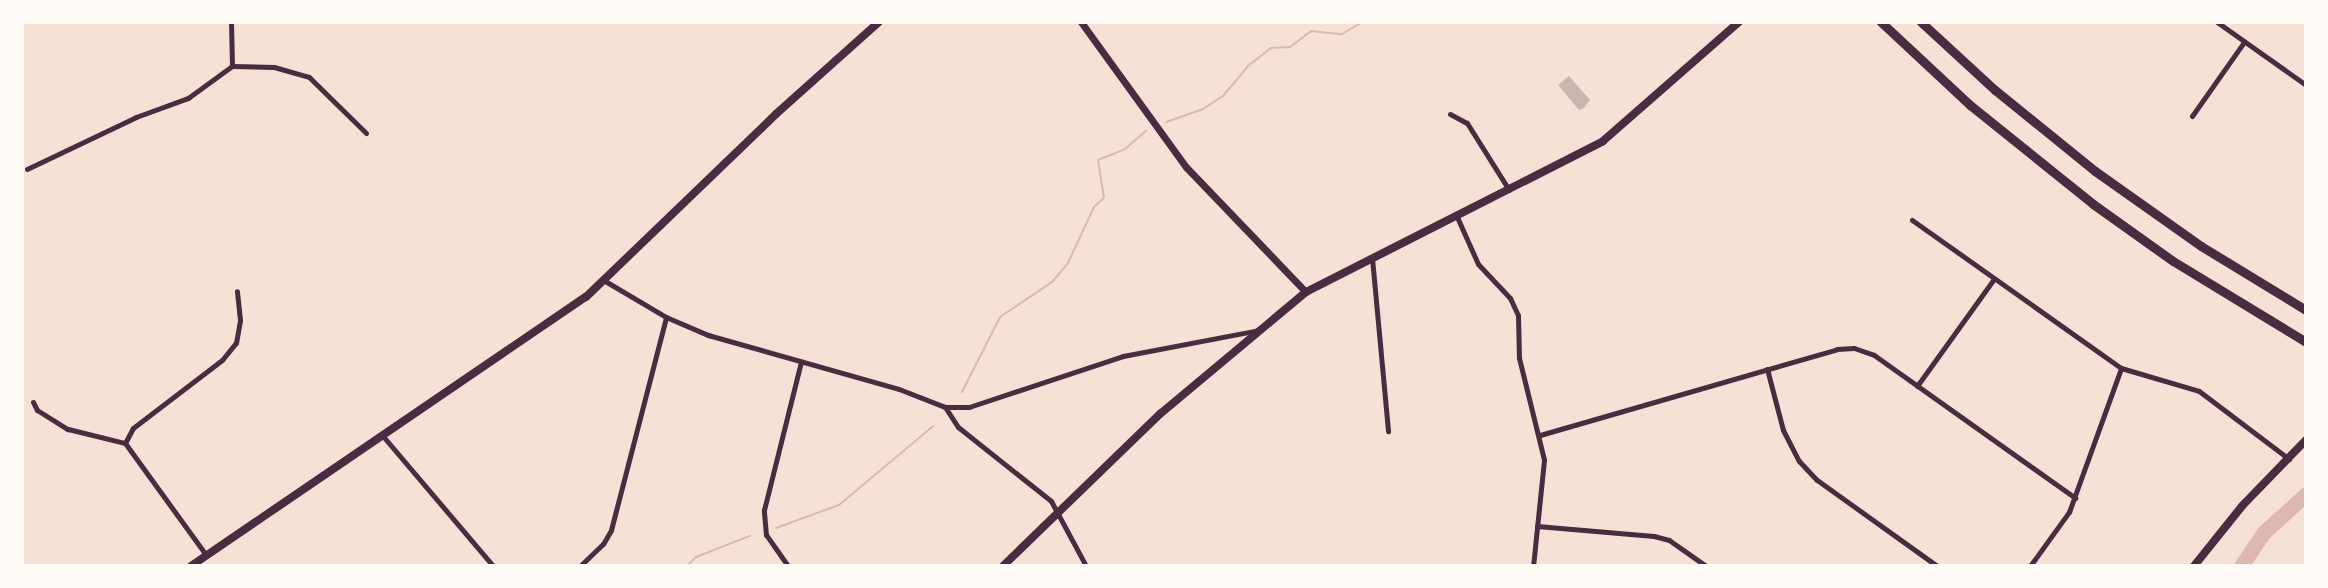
<!DOCTYPE html>
<html>
<head>
<meta charset="utf-8">
<style>
  body { margin:0 }
  #map { position:relative; width:2328px; height:588px; overflow:hidden; background:#f7e1d7; font-family:"Varela Round",sans-serif }
  div>[style] { position:absolute }
  .stream>* { height:2px; margin:-1px; padding:0 1px; transform-origin:1px; border-radius:1px; background:#dcb8b0 }
  .river>* { height:15px; margin:-7.5px; padding:0 7.5px; transform-origin:7.5px; border-radius:7.5px; background:#dcb8b0 }
  .building>* { inset:0; background:#ccb4b1 }
  .minor>* { height:5px; margin:-2.5px; padding:0 2.5px; transform-origin:2.5px; border-radius:2.5px; background:#4a2c40 }
  .tertiary>* { height:7px; margin:-3.5px; padding:0 3.5px; transform-origin:3.5px; border-radius:3.5px; background:#4a2c40 }
  .secondary>* { height:8px; margin:-4px; padding:0 4px; transform-origin:4px; border-radius:4px; background:#4a2c40 }
  .motorway>* { height:9px; margin:-4.5px; padding:0 4.5px; transform-origin:4.5px; border-radius:4.5px; background:#4a2c40 }
  span { translate:-50% -50%; white-space:nowrap; text-align:center; line-height:1.15; -webkit-text-stroke:6px #fffaf5; paint-order:stroke }
  .frame { position:absolute; inset:0; border:24px solid #fffaf5; pointer-events:none }
</style>
</head>
<body>
<div id="map">
  <div class="stream">
    <i style="left:1166px;top:122px;width:39px;rotate:-19deg"></i>
    <i style="left:1203px;top:109px;width:24px;rotate:-33deg"></i>
    <i style="left:1223px;top:96px;width:39px;rotate:-50deg"></i>
    <i style="left:1248px;top:66px;width:29px;rotate:-38deg"></i>
    <i style="left:1271px;top:48px;width:19px;rotate:-3deg"></i>
    <i style="left:1290px;top:47px;width:26px;rotate:-37deg"></i>
    <i style="left:1311px;top:31px;width:31px;rotate:6deg"></i>
    <i style="left:1342px;top:34px;width:24px;rotate:-30deg"></i>
    <i style="left:962px;top:392px;width:84px;rotate:-63.1deg"></i>
    <i style="left:1000px;top:317px;width:63px;rotate:-33.9deg"></i>
    <i style="left:1052px;top:282px;width:25px;rotate:-50deg"></i>
    <i style="left:1068px;top:263px;width:62px;rotate:-65.1deg"></i>
    <i style="left:1094px;top:207px;width:13px;rotate:-42deg"></i>
    <i style="left:1104px;top:198px;width:38px;rotate:-99deg"></i>
    <i style="left:1098px;top:160px;width:29px;rotate:-22deg"></i>
    <i style="left:1125px;top:149px;width:28px;rotate:-41deg"></i>
    <i style="left:776px;top:528px;width:67px;rotate:-20.1deg"></i>
    <i style="left:839px;top:505px;width:123px;rotate:-40deg"></i>
    <i style="left:687px;top:566px;width:13px;rotate:-45deg"></i>
    <i style="left:696px;top:557px;width:58px;rotate:-21.3deg"></i>
  </div>
  <div class="river">
    <i style="left:2241px;top:566px;width:40px;rotate:-56deg"></i>
    <i style="left:2263px;top:533px;width:58px;rotate:-42.2deg"></i>
  </div>
  <div class="building">
    <i style="clip-path:polygon(1569px 76px,1590px 100px,1584px 108px,1579px 110px,1558px 85px)"></i>
  </div>
  <div class="minor">
    <i style="left:231px;top:22px;width:44px;rotate:88.7deg"></i>
    <i style="left:2217px;top:22px;width:109px;rotate:35.3deg"></i>
    <i style="left:232px;top:66px;width:42px;rotate:1.4deg"></i>
    <i style="left:274px;top:67px;width:36px;rotate:16deg"></i>
    <i style="left:309px;top:77px;width:80px;rotate:44.5deg"></i>
    <i style="left:1450px;top:114px;width:19px;rotate:28deg"></i>
    <i style="left:1467px;top:123px;width:79px;rotate:57.9deg"></i>
    <i style="left:2192px;top:116px;width:90px;rotate:-54.9deg"></i>
    <i style="left:27px;top:169px;width:121px;rotate:-25.5deg"></i>
    <i style="left:136px;top:117px;width:55px;rotate:-20.1deg"></i>
    <i style="left:188px;top:98px;width:54px;rotate:-36deg"></i>
    <i style="left:2306px;top:173px;width:8px;rotate:90deg"></i>
    <i style="left:1457px;top:217px;width:51px;rotate:65.9deg"></i>
    <i style="left:1478px;top:264px;width:47px;rotate:46.7deg"></i>
    <i style="left:1510px;top:298px;width:19px;rotate:65deg"></i>
    <i style="left:1518px;top:315px;width:43px;rotate:88.7deg"></i>
    <i style="left:1519px;top:358px;width:105px;rotate:76.2deg"></i>
    <i style="left:1544px;top:460px;width:107px;rotate:95.9deg"></i>
    <i style="left:1912px;top:220px;width:256px;rotate:35.3deg"></i>
    <i style="left:2121px;top:368px;width:81px;rotate:16.4deg"></i>
    <i style="left:2199px;top:391px;width:113px;rotate:37.1deg"></i>
    <i style="left:1372px;top:258px;width:174px;rotate:84.7deg"></i>
    <i style="left:605px;top:281px;width:71px;rotate:30.5deg"></i>
    <i style="left:666px;top:317px;width:46px;rotate:23.2deg"></i>
    <i style="left:708px;top:335px;width:198px;rotate:15.8deg"></i>
    <i style="left:899px;top:389px;width:49px;rotate:21.4deg"></i>
    <i style="left:945px;top:407px;width:24px"></i>
    <i style="left:969px;top:407px;width:162px;rotate:-18.3deg"></i>
    <i style="left:1123px;top:356px;width:138px;rotate:-10.8deg"></i>
    <i style="left:1767px;top:369px;width:63px;rotate:75.3deg"></i>
    <i style="left:1783px;top:430px;width:35px;rotate:63deg"></i>
    <i style="left:1799px;top:461px;width:26px;rotate:47deg"></i>
    <i style="left:1817px;top:480px;width:148px;rotate:35.6deg"></i>
    <i style="left:1917px;top:386px;width:132px;rotate:-54.3deg"></i>
    <i style="left:33px;top:402px;width:9px;rotate:63deg"></i>
    <i style="left:37px;top:410px;width:36px;rotate:32deg"></i>
    <i style="left:68px;top:429px;width:59px;rotate:13.8deg"></i>
    <i style="left:125px;top:443px;width:138px;rotate:54.1deg"></i>
    <i style="left:945px;top:407px;width:24px;rotate:57deg"></i>
    <i style="left:958px;top:427px;width:119px;rotate:38.5deg"></i>
    <i style="left:1051px;top:501px;width:74px;rotate:61.7deg"></i>
    <i style="left:382px;top:435px;width:172px;rotate:49.7deg"></i>
    <i style="left:1540px;top:435px;width:309px;rotate:-16.1deg"></i>
    <i style="left:1837px;top:349px;width:17px;rotate:-3deg"></i>
    <i style="left:1854px;top:348px;width:21px;rotate:19deg"></i>
    <i style="left:1874px;top:355px;width:247px;rotate:35.4deg"></i>
    <i style="left:125px;top:443px;width:17px;rotate:-62deg"></i>
    <i style="left:133px;top:428px;width:112px;rotate:-37.4deg"></i>
    <i style="left:222px;top:360px;width:22px;rotate:-51deg"></i>
    <i style="left:236px;top:343px;width:23px;rotate:-80deg"></i>
    <i style="left:240px;top:320px;width:29px;rotate:-96deg"></i>
    <i style="left:1537px;top:526px;width:117px;rotate:4.9deg"></i>
    <i style="left:1654px;top:536px;width:16px;rotate:15deg"></i>
    <i style="left:1669px;top:540px;width:45px;rotate:35.1deg"></i>
    <i style="left:580px;top:566px;width:32px;rotate:-44deg"></i>
    <i style="left:603px;top:544px;width:16px;rotate:-60deg"></i>
    <i style="left:611px;top:530px;width:220px;rotate:-75.5deg"></i>
    <i style="left:788px;top:566px;width:38px;rotate:-125deg"></i>
    <i style="left:766px;top:535px;width:25px;rotate:-95deg"></i>
    <i style="left:764px;top:510px;width:153px;rotate:-76deg"></i>
    <i style="left:2030px;top:566px;width:67px;rotate:-54.2deg"></i>
    <i style="left:2069px;top:512px;width:153px;rotate:-70.1deg"></i>
  </div>
  <div class="tertiary">
    <i style="left:1081px;top:22px;width:179px;rotate:54.1deg"></i>
    <i style="left:1186px;top:167px;width:173px;rotate:46.2deg"></i>
  </div>
  <div class="secondary">
    <i style="left:191px;top:566px;width:478px;rotate:-34.3deg"></i>
    <i style="left:586px;top:297px;width:264px;rotate:-43.9deg"></i>
    <i style="left:776px;top:114px;width:138px;rotate:-41.8deg"></i>
    <i style="left:1003px;top:566px;width:219px;rotate:-44.1deg"></i>
    <i style="left:1160px;top:414px;width:190px;rotate:-39.9deg"></i>
    <i style="left:1306px;top:292px;width:333px;rotate:-26.9deg"></i>
    <i style="left:1603px;top:141px;width:181px;rotate:-41.2deg"></i>
    <i style="left:2194px;top:566px;width:77px;rotate:-51.3deg"></i>
    <i style="left:2242px;top:506px;width:92px;rotate:-45.9deg"></i>
  </div>
  <div class="motorway">
    <i style="left:1881px;top:22px;width:122px;rotate:43deg"></i>
    <i style="left:1970px;top:105px;width:158px;rotate:38.8deg"></i>
    <i style="left:2093px;top:204px;width:98px;rotate:35.5deg"></i>
    <i style="left:2173px;top:261px;width:156px;rotate:31.3deg"></i>
    <i style="left:1921px;top:22px;width:100px;rotate:42.6deg"></i>
    <i style="left:1995px;top:90px;width:129px;rotate:39deg"></i>
    <i style="left:2095px;top:171px;width:130px;rotate:35.3deg"></i>
    <i style="left:2201px;top:246px;width:123px;rotate:31.4deg"></i>
  </div>
  <div class="frame"></div>
</div>
</body>
</html>
